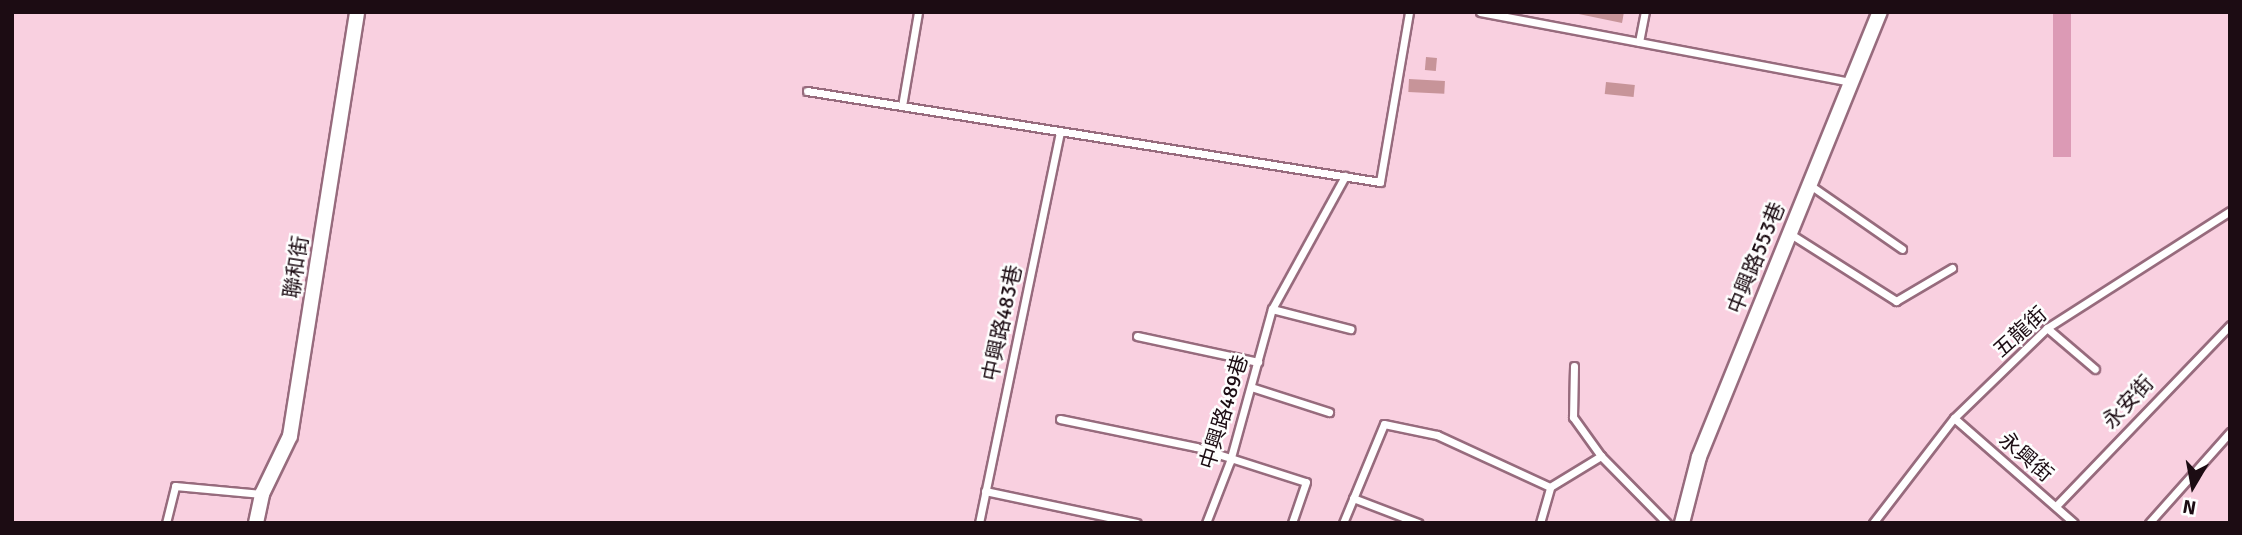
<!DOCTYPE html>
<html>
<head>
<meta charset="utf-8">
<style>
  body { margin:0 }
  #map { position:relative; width:2242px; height:535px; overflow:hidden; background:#f9d0e0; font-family:Signika,"Noto Sans TC",sans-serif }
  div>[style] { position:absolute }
  .green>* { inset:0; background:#dc9ab5; transform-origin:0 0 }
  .building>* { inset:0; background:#c79499; transform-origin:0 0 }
  .roads { filter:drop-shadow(2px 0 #976b7d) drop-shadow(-2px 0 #976b7d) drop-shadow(0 2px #976b7d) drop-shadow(0 -2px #976b7d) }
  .service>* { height:7px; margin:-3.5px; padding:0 3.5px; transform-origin:3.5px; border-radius:3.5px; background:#fff }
  .minor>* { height:14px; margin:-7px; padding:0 7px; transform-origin:7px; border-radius:7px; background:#fff }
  span { translate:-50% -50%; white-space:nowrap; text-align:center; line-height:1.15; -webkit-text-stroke:5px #fefefe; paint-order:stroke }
  .street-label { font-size:21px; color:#1c0c13 }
  .frame { position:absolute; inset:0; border:14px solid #1c0c13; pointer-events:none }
  .north { position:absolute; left:2158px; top:451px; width:70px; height:70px; -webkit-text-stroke:5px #fefefe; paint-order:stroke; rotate:190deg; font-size:19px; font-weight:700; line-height:28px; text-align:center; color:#1c0c13 }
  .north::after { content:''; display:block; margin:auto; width:24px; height:32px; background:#1c0c13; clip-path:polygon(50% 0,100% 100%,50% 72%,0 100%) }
</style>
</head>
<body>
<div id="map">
  <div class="green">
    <i style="left:2053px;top:12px;width:18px;height:145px"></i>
  </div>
  <div class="building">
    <i style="clip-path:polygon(1569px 12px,1624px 12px,1622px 23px)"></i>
    <i style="left:1426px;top:57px;width:11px;height:13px;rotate:5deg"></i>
    <i style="left:1409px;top:79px;width:36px;height:13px;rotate:3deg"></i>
    <i style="left:1606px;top:82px;width:29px;height:12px;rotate:6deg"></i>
  </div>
  <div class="roads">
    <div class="service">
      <i style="left:1480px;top:12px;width:378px;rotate:10.7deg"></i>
      <i style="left:1639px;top:42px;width:31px;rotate:-79deg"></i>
      <i style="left:807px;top:91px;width:580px;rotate:9.02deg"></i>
      <i style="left:1380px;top:182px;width:172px;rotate:-80.3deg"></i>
      <i style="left:902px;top:106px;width:95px;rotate:-80.3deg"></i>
      <i style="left:1810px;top:185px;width:112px;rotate:34.8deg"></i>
      <i style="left:1789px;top:233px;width:127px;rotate:32.4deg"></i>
      <i style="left:1896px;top:301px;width:65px;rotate:-30.5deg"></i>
      <i style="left:1272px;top:309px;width:81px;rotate:14.4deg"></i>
      <i style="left:2047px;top:328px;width:63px;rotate:40.5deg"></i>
      <i style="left:1137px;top:336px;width:124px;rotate:12.1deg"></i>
      <i style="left:1574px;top:366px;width:51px;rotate:91.1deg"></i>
      <i style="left:1573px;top:417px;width:48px;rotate:54.3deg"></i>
      <i style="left:1601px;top:456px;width:94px;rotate:45.4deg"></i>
      <i style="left:1251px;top:387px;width:82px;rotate:17.8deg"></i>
      <i style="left:1954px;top:418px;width:159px;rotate:41.2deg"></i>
      <i style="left:1060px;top:419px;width:139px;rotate:11.6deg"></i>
      <i style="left:1196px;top:447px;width:115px;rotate:17.7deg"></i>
      <i style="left:1306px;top:482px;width:43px;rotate:108.9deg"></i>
      <i style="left:985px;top:491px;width:155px;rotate:11.9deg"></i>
      <i style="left:1353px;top:498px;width:70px;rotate:21deg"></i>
      <i style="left:2056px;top:506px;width:251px;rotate:-46.1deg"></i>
      <i style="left:166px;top:523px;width:38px;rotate:-76deg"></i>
      <i style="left:175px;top:486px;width:87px;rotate:5.3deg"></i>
      <i style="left:979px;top:523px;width:400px;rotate:-78.3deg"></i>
      <i style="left:1206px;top:523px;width:66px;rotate:-68.8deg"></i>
      <i style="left:1230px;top:461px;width:158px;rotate:-74.6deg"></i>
      <i style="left:1272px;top:309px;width:152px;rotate:-61.2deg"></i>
      <i style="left:1343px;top:523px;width:107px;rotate:-67.5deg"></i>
      <i style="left:1384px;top:424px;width:54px;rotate:11.7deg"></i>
      <i style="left:1437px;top:435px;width:124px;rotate:24.7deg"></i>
      <i style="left:1540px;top:523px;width:37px;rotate:-74deg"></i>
      <i style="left:1550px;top:487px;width:60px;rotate:-31.3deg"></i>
      <i style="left:1873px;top:523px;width:133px;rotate:-52.4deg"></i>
      <i style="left:1954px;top:418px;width:129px;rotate:-44.1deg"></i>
      <i style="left:2047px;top:328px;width:217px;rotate:-32.6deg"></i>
      <i style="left:2149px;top:523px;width:122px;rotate:-48.3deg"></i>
    </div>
    <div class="minor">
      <i style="left:256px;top:523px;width:30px;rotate:-78deg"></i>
      <i style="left:262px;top:494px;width:64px;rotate:-64.2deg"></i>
      <i style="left:290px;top:436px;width:429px;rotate:-81deg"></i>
      <i style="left:1682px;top:523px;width:68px;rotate:-75.6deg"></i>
      <i style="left:1699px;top:457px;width:480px;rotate:-67.9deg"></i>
    </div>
  </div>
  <div class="street-label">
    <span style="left:1756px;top:258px;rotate:-68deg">中興路553巷</span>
    <span style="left:296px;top:267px;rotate:-81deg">聯和街</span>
    <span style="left:1002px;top:323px;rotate:-78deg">中興路483巷</span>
    <span style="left:2020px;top:332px;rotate:-42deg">五龍街</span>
    <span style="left:2128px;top:402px;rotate:-47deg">永安街</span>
    <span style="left:1224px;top:412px;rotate:-73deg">中興路489巷</span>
    <span style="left:2026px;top:457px;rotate:41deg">永興街</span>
  </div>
  <div class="frame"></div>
  <div class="north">N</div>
</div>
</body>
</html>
